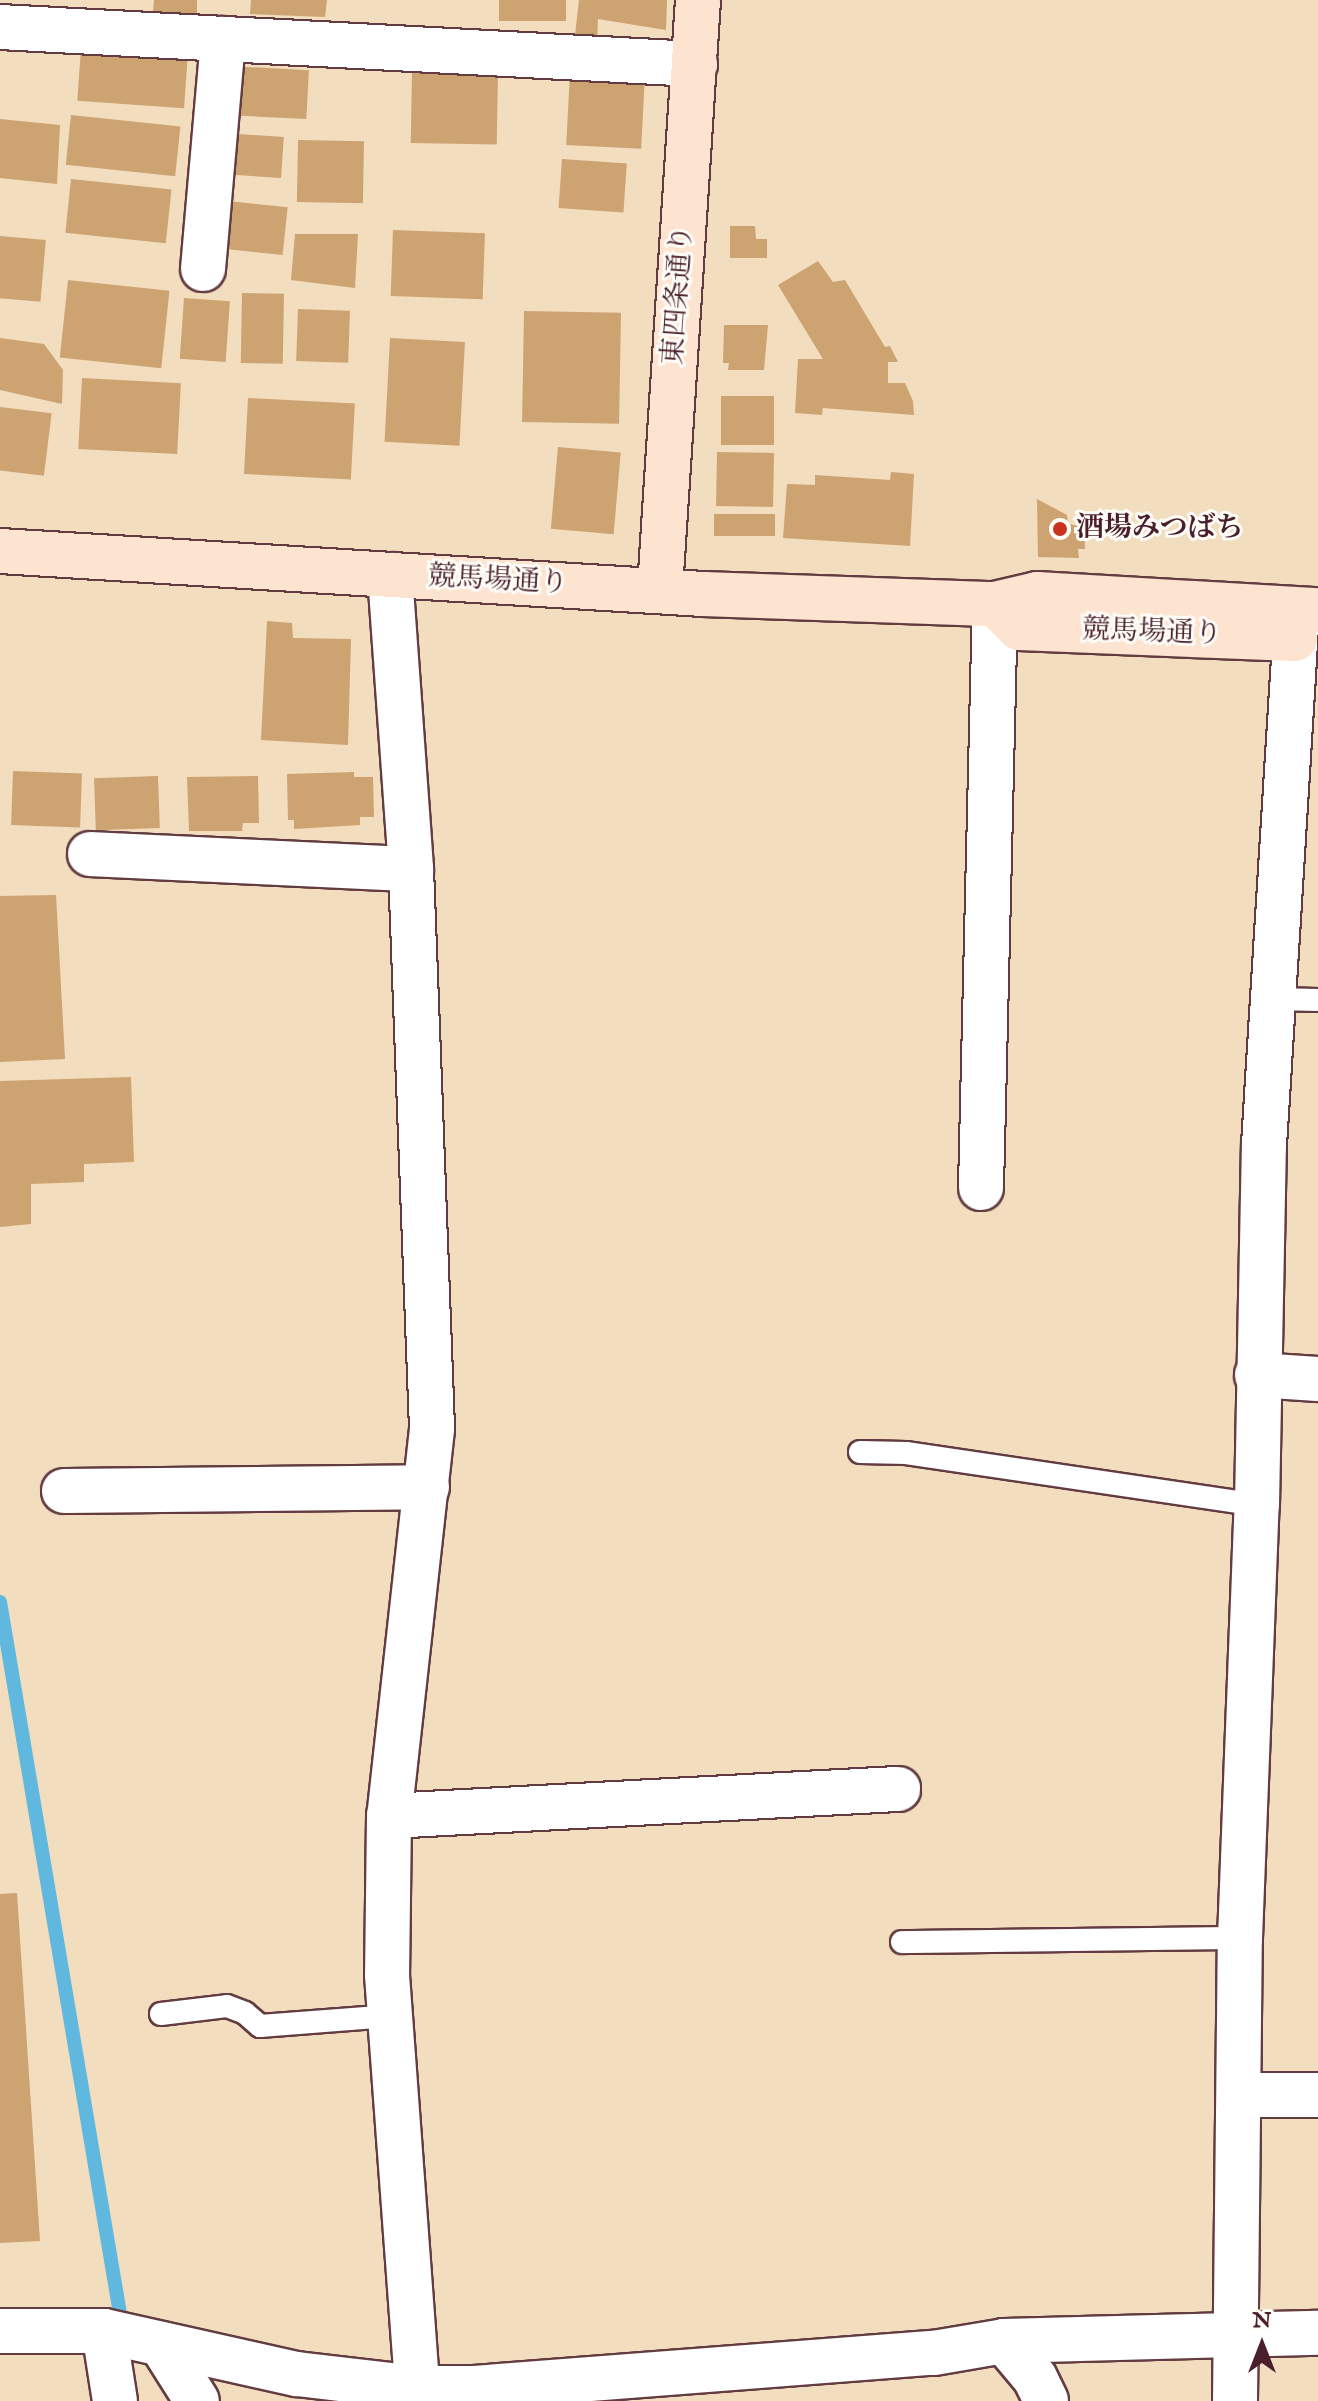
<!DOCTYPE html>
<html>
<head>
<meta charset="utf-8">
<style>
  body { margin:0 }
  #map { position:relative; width:1318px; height:2401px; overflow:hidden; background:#f2ddbf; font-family:"IM FELL English","Noto Serif JP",serif }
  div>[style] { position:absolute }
  .stream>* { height:14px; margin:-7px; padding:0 7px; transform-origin:7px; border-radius:7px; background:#61b8de }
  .building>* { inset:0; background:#cca371; transform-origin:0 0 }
  .roads { filter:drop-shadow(2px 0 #633c41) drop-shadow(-2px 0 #633c41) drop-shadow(0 2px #633c41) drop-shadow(0 -2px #633c41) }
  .lane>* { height:22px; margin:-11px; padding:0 11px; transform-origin:11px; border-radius:11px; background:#fff }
  .street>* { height:44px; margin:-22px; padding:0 22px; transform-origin:22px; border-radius:22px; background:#fff }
  .secondary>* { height:44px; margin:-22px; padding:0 22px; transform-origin:22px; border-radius:22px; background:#fde4d1 }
  .dots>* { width:22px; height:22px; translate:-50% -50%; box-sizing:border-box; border:4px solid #fdfcf7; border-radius:50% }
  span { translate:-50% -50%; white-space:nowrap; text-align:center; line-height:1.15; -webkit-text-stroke:6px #fdfcf7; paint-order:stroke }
  .street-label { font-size:28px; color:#4a1f2b }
  .poi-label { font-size:28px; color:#4a1f2b; font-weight:700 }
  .left { translate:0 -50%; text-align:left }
  .north { position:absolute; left:1222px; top:2305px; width:80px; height:80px; -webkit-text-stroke:6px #fdfcf7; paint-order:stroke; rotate:0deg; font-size:22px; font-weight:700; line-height:32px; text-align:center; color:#4a1f2b }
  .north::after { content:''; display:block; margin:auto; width:28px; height:36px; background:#4a1f2b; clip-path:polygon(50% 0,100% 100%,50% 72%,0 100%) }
</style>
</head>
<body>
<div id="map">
  <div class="stream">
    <i style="left:0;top:1602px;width:722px;rotate:80.43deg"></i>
    <i style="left:120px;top:2314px;width:17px;rotate:59deg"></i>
  </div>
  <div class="building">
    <i style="clip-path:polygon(154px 0,197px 0,197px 15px,153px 11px)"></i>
    <i style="clip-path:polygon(251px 0,327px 0,325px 17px,250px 14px)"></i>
    <i style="left:499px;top:0;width:67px;height:21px"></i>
    <i style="clip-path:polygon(579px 0,667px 0,666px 30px,598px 19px,597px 45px,574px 44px)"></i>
    <i style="left:81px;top:48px;width:107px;height:53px;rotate:4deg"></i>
    <i style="left:229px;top:66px;width:80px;height:49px;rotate:3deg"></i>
    <i style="left:412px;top:71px;width:86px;height:72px;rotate:1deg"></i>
    <i style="left:570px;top:73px;width:75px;height:72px;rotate:3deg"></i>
    <i style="left:71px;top:115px;width:110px;height:50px;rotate:6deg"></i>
    <i style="clip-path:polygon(0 119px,60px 125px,57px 184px,0 178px)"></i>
    <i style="left:225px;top:133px;width:59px;height:41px;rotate:4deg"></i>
    <i style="left:298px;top:140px;width:66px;height:62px;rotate:1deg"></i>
    <i style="left:562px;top:159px;width:65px;height:49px;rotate:4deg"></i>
    <i style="left:71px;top:179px;width:101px;height:54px;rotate:6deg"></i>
    <i style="left:219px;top:200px;width:69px;height:48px;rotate:6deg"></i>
    <i style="clip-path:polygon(730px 226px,755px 226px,756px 239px,767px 239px,767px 258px,730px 258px)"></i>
    <i style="left:393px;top:230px;width:92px;height:66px;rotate:2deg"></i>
    <i style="clip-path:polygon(295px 234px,358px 234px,355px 288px,291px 280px)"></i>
    <i style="left:0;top:236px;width:46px;height:62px;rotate:5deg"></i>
    <i style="clip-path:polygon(818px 261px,833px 282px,845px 280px,885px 347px,890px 346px,898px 362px,888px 362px,888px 383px,905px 383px,913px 401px,914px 415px,823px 408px,822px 415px,795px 413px,798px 359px,823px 359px,778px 285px)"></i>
    <i style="left:68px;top:280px;width:102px;height:78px;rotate:6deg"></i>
    <i style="left:242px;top:293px;width:42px;height:70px;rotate:1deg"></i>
    <i style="left:184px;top:298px;width:46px;height:61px;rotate:4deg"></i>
    <i style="left:298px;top:309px;width:52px;height:52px;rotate:2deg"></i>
    <i style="left:524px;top:311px;width:97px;height:111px;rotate:1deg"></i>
    <i style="clip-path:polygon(724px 325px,768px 325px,764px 370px,728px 370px,729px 363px,723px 363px)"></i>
    <i style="clip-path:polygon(0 338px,44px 344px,63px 370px,62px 404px,0 390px)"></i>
    <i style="left:390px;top:338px;width:75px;height:104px;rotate:3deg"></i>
    <i style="left:82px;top:378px;width:99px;height:71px;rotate:3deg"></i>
    <i style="left:721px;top:396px;width:53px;height:49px"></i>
    <i style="left:248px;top:398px;width:107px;height:76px;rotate:3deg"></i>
    <i style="left:0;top:407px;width:52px;height:63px;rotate:7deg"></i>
    <i style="left:558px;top:447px;width:63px;height:82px;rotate:5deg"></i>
    <i style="left:717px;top:452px;width:57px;height:54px;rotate:1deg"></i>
    <i style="clip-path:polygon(891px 472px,914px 474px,910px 546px,783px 538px,787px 484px,815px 485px,815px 475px,890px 480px)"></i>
    <i style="clip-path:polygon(1037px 499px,1067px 515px,1068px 524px,1084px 527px,1085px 549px,1078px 549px,1079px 558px,1038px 557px)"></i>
    <i style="left:714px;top:514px;width:61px;height:22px"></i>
    <i style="clip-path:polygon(267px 621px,292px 623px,293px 638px,351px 639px,348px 745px,261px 740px)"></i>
    <i style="left:13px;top:771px;width:69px;height:54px;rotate:2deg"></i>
    <i style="clip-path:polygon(354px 772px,354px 777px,373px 777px,374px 817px,360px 817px,360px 825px,294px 829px,294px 820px,288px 820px,287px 774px)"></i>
    <i style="left:158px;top:776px;width:52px;height:64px;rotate:88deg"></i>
    <i style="clip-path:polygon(258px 776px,259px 823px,243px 823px,242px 831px,189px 831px,187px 777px)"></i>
    <i style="clip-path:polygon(56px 895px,65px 1059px,0 1062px,0 896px)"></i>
    <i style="clip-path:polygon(131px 1077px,134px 1162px,84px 1164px,84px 1182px,31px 1184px,31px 1224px,0 1227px,0 1081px)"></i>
    <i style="clip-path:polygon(17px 1893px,40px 2241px,0 2243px,0 1894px)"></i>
  </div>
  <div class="roads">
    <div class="lane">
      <i style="left:1274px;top:999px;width:44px;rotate:1.3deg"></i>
      <i style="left:860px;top:1452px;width:46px;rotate:1.2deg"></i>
      <i style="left:906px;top:1453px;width:355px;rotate:8.4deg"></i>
      <i style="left:902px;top:1942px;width:338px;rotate:-0.7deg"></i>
      <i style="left:161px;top:2014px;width:66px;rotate:-6.9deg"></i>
      <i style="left:227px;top:2006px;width:19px;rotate:21deg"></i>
      <i style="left:245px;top:2013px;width:20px;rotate:41deg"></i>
      <i style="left:260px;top:2026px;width:129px;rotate:-4.4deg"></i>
    </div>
    <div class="street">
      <i style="left:0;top:27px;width:696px;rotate:3.05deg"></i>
      <i style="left:203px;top:269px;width:231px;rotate:-85deg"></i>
      <i style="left:390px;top:575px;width:295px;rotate:85.9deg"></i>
      <i style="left:411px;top:869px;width:560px;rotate:87.85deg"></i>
      <i style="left:432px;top:1429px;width:389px;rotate:96.3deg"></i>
      <i style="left:389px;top:1816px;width:159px;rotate:90.7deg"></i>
      <i style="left:387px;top:1975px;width:414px;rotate:85.8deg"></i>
      <i style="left:90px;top:854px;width:321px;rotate:2.7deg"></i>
      <i style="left:981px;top:1188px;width:584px;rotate:-88.63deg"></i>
      <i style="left:1257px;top:1375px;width:61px;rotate:3.8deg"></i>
      <i style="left:64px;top:1491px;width:363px;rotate:-0.6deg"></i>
      <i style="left:389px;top:1816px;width:510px;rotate:-3.04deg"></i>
      <i style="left:1239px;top:2095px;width:79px"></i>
      <i style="left:0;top:2331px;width:104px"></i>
      <i style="left:104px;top:2331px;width:198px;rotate:12.6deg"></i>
      <i style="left:297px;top:2374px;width:121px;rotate:6.7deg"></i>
      <i style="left:417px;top:2388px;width:57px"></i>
      <i style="left:474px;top:2388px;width:461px;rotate:-4.4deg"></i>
      <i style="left:934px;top:2353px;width:71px;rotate:-9.7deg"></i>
      <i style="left:1004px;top:2341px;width:314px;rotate:-1.5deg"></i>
      <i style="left:104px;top:2331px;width:71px;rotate:81.1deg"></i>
      <i style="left:1004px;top:2341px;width:48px;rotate:50deg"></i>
      <i style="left:1035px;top:2378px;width:25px;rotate:64deg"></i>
      <i style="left:161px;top:2344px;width:67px;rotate:57.7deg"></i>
      <i style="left:1235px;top:2401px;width:463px;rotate:-89.4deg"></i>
      <i style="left:1240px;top:1938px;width:433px;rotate:-87.8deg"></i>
      <i style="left:1257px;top:1505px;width:360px;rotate:-88.9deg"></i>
      <i style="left:1264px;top:1145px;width:536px;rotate:-86.47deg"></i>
    </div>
    <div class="secondary">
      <i style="left:0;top:551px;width:704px;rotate:3.5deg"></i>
      <i style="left:703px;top:594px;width:292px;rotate:2deg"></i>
      <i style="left:995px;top:604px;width:43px;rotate:-13.4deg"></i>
      <i style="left:1037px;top:594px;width:281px;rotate:3.3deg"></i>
      <i style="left:660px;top:589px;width:590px;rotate:-86.31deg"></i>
      <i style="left:995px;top:604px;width:34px;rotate:45deg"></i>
      <i style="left:1019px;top:628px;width:276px;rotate:2.3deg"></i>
    </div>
  </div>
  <div class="dots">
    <i style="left:1060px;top:529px;background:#c8321e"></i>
  </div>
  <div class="street-label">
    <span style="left:679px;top:295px;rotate:-86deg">東四条通り</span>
    <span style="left:498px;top:581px;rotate:3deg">競馬場通り</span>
    <span style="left:1152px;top:633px;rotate:2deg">競馬場通り</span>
  </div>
  <div class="poi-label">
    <span class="left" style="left:1076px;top:529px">酒場みつばち</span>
  </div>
  <div class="north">N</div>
</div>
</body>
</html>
